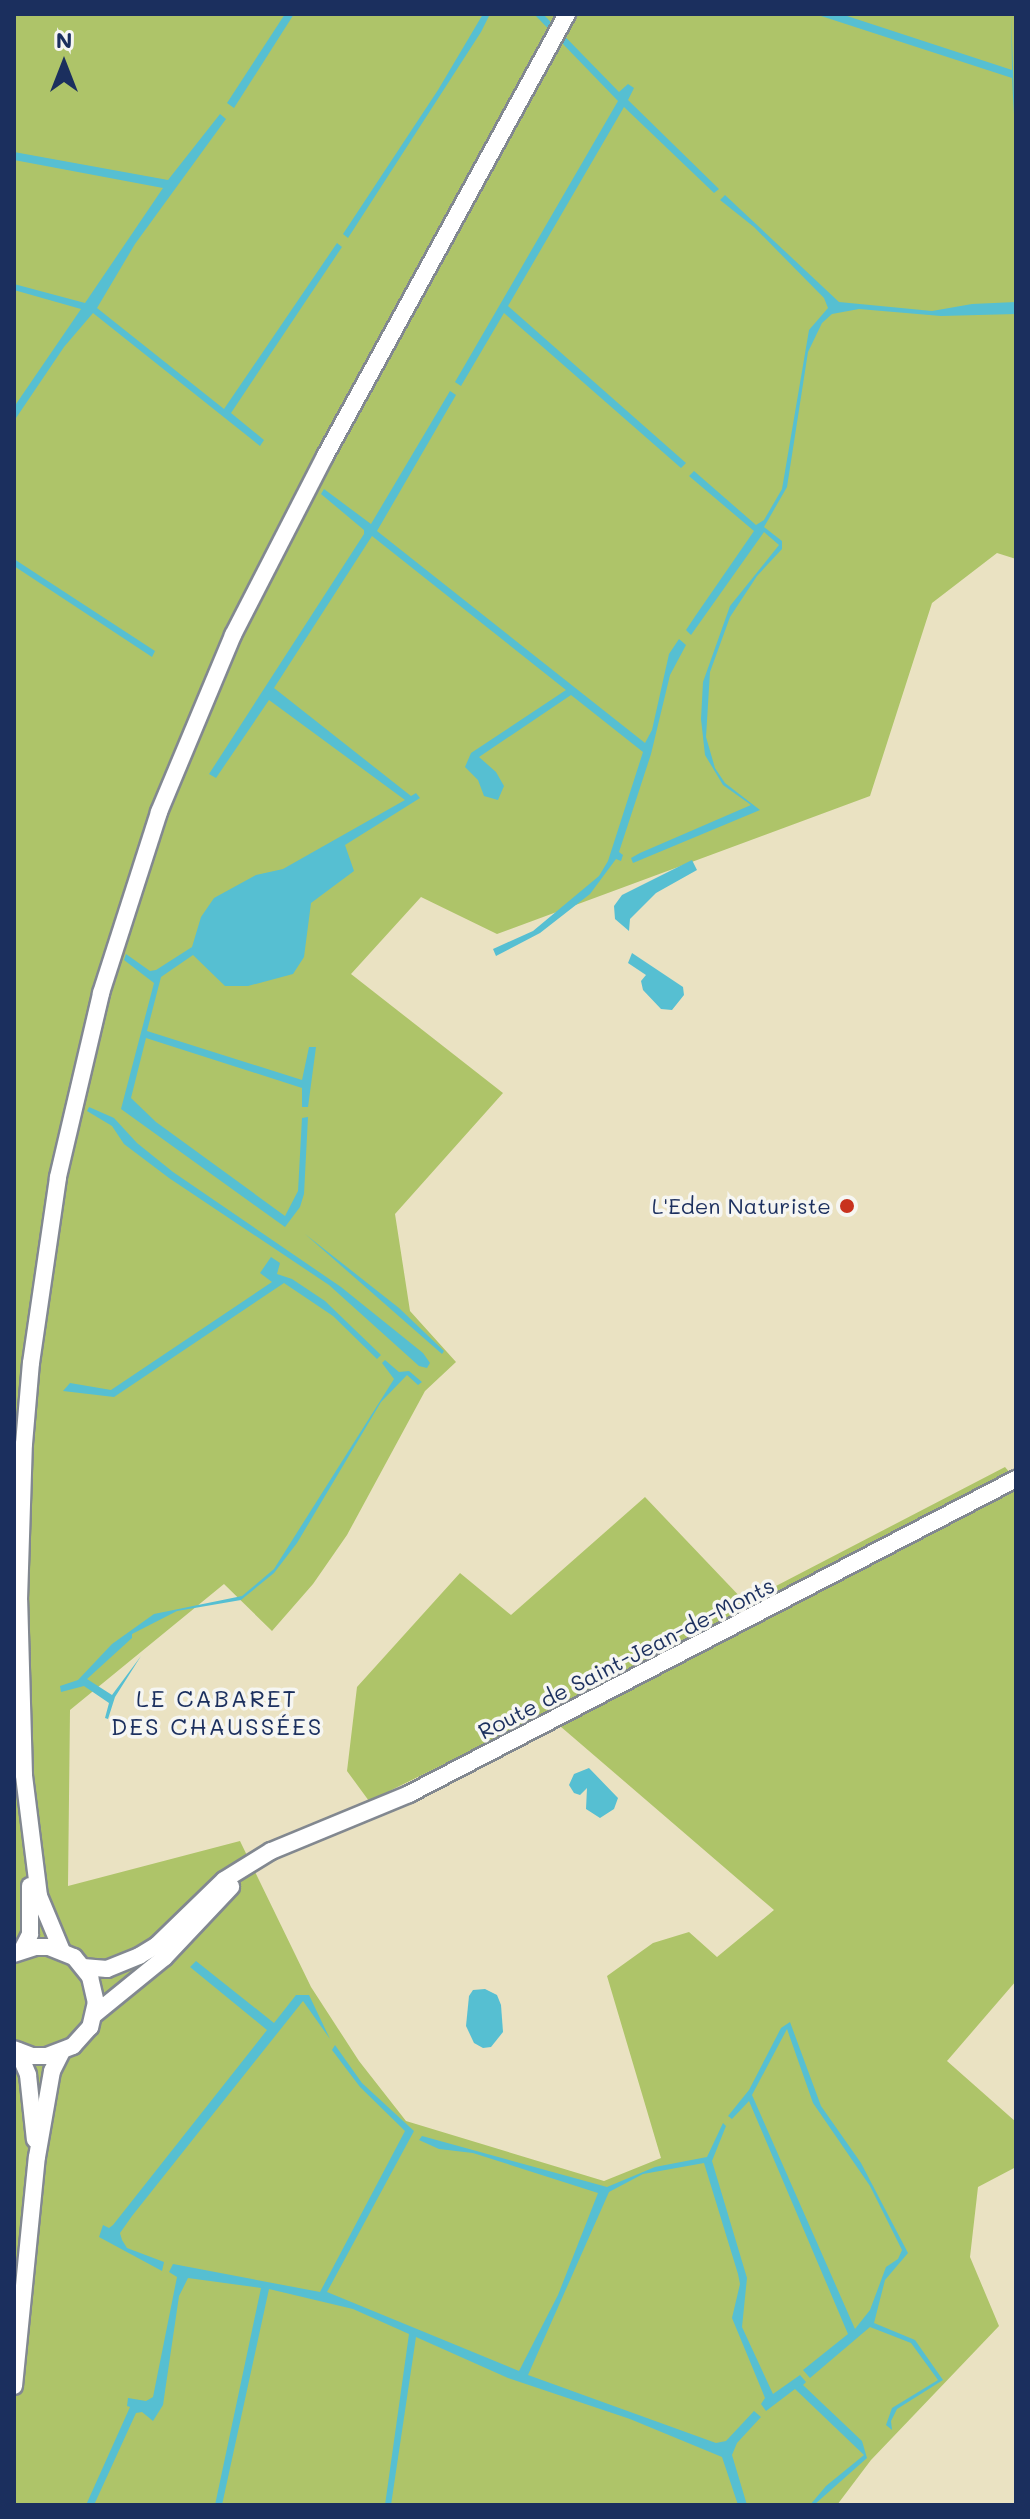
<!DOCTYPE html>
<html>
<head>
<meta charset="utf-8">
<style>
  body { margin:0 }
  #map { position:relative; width:1030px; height:2519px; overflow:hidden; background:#eae2c2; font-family:Mali,sans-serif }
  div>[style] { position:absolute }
  .green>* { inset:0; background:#aec469 }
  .water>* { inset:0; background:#56bfd2 }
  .roads { filter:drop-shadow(2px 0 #828890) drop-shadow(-2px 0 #828890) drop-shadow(0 2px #828890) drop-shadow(0 -2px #828890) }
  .major>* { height:16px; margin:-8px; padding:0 8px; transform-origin:8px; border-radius:8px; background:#fff }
  .dots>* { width:22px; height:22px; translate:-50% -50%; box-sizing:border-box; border:4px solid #f6f6f2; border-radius:50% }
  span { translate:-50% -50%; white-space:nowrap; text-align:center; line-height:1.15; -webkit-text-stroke:7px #f6f6f2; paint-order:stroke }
  .poi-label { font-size:22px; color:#1b2f5e }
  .right { translate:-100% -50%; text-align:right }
  .street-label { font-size:22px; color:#1b2f5e }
  .neighbourhood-label { font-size:24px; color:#1b2f5e; letter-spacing:2px }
  .frame { position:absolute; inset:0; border:16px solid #1b2f5e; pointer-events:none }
  .north { position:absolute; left:24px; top:24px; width:80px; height:80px; -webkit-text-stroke:6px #f6f6f2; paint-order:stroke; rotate:0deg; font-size:22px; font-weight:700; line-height:32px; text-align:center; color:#1b2f5e }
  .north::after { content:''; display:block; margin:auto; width:28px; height:36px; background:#1b2f5e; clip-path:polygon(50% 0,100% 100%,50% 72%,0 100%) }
</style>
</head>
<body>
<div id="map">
  <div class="green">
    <i style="clip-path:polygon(14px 14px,1016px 14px,1016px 559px,997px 553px,932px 603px,870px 796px,497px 934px,421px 897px,351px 974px,503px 1093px,395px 1214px,410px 1311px,456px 1362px,425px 1391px,347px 1535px,313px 1584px,272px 1631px,224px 1584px,70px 1710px,68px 1886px,240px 1841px,311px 1987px,359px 2061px,406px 2121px,604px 2181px,661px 2158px,607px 1976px,653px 1943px,689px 1932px,717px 1957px,774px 1910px,546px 1714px,369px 1801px,347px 1771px,357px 1687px,460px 1573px,511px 1615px,645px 1497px,745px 1602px,1005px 1467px,1016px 1480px,1016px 1981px,947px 2061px,1016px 2122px,1016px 2167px,978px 2187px,970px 2257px,999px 2326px,871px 2460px,837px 2505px,14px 2505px)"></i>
  </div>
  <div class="water">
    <i style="clip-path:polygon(285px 14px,294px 14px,234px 108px,227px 103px)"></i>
    <i style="clip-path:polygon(483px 14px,490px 14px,481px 32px,348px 238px,343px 234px,438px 90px)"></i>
    <i style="clip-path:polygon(534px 14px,543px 14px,619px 92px,628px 84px,634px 88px,628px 100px,719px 189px,714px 193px,624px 107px,508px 306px,686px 463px,681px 468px,504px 313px,461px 386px,455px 382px,618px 101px)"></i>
    <i style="clip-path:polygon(815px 14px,841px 14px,1012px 70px,1011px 14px,1016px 151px,1012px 78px)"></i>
    <i style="clip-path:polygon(220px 114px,226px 119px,135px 244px,97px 308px,224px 409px,337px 243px,342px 247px,231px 413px,264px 440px,260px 446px,93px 313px,64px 347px,14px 421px,14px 407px,81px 309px,14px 290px,14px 284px,85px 303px,163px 188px,14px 160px,14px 152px,168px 180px)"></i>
    <i style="clip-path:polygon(725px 195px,839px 302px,932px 311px,972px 304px,1016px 302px,1016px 314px,941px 316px,859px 309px,832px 314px,822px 323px,808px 352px,787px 487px,764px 527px,782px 541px,782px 549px,757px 576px,730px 617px,710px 672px,706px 737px,715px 768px,725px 783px,760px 810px,633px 863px,631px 858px,640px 853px,751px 805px,723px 785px,705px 755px,701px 719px,703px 682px,730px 606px,779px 545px,764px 532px,691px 635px,686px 630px,696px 615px,754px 531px,689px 476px,694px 471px,756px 525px,764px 520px,782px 489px,809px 330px,828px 308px,824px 298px,754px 227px,720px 200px)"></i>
    <i style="clip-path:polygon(450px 391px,456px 395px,377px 531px,645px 743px,652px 730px,669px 654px,679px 639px,686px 645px,670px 675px,651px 754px,619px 852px,623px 855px,621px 861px,616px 859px,590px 894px,540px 933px,496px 956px,493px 949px,533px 931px,599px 876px,608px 861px,643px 752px,571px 695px,479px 757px,496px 772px,504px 786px,498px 800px,484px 796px,478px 780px,465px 767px,471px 753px,566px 690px,372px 536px,274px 688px,411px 796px,416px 793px,420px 798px,345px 845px,354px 871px,311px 903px,304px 957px,293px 974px,248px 986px,225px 986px,193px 955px,161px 977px,147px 1031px,302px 1080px,309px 1047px,316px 1047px,308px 1107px,302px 1107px,302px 1088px,146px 1038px,131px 1098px,156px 1122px,285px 1216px,298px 1191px,302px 1118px,308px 1117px,304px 1194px,300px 1207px,285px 1227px,121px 1109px,154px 983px,124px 960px,126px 954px,150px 971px,156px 970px,192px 947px,201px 917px,214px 898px,256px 875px,283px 869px,405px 800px,269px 700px,216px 778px,209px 774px,364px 534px,364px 530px,321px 494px,324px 489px,371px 524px)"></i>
    <i style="clip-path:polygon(14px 559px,155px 651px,152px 657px,14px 566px)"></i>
    <i style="clip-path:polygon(692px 860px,697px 870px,656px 893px,630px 919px,629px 931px,615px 919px,614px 906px,622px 895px)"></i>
    <i style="clip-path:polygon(632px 953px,683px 987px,684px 995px,672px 1010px,661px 1009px,643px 990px,641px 981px,646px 975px,628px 963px)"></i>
    <i style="clip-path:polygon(89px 1107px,114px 1118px,137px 1143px,173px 1172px,341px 1287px,423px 1353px,430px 1363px,427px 1368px,419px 1366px,329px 1285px,169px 1178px,124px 1144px,112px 1126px,87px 1111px)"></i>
    <i style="clip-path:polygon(305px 1234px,399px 1308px,444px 1351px,442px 1354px)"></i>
    <i style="clip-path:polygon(271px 1257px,280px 1263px,277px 1274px,292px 1279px,325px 1301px,381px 1355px,377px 1359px,333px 1316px,284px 1283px,114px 1397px,63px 1391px,70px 1383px,111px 1390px,272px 1282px,260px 1273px)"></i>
    <i style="clip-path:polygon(385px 1360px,399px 1372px,409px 1371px,422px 1382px,418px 1385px,407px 1375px,381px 1402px,297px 1543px,274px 1573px,241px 1600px,177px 1611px,132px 1634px,132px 1638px,87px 1679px,112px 1695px,141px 1656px,115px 1697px,108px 1719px,105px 1718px,109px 1703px,84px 1686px,61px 1692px,60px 1686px,78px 1680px,112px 1644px,154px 1614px,242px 1596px,274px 1569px,394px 1379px,382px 1363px)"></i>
    <i style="clip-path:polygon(589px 1768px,618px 1798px,614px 1809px,600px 1818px,586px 1809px,587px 1788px,580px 1795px,574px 1793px,569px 1785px,574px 1774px)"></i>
    <i style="clip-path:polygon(196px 1961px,274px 2023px,296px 1995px,309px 1995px,330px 2039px,303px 2001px,132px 2216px,120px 2233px,122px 2240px,127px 2248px,164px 2262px,162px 2271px,99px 2237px,103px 2225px,109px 2228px,113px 2225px,267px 2030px,190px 1967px)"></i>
    <i style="clip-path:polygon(485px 1989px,497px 1995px,501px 2005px,503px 2032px,491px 2047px,483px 2048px,474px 2043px,466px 2026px,469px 1996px,473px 1990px)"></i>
    <i style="clip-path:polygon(evenodd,790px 2022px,821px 2106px,861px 2163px,908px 2253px,885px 2280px,874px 2323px,915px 2340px,943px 2380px,897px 2409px,891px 2421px,892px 2430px,886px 2425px,892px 2408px,938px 2380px,911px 2343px,870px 2327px,810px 2378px,803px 2370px,848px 2334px,749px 2101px,732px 2119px,728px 2116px,749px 2090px,781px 2028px,790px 2022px,787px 2029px,813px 2103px,870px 2186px,902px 2250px,898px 2259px,886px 2267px,870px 2310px,855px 2329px,752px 2095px,787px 2029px)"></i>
    <i style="clip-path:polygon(335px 2045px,362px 2083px,414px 2131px,327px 2292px,519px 2371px,558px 2295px,598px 2193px,473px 2153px,439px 2149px,419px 2140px,422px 2136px,607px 2187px,655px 2167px,707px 2157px,723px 2123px,726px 2126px,712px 2161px,747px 2278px,742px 2327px,773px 2394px,800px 2375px,806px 2382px,803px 2385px,862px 2441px,867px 2458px,814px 2505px,810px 2505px,826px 2486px,864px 2455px,795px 2389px,766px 2411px,761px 2404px,765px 2398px,732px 2318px,740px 2284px,738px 2274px,704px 2163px,643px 2174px,609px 2192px,528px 2375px,716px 2443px,726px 2441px,754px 2411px,761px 2417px,737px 2443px,732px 2455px,747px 2505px,738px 2505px,722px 2457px,630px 2419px,508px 2378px,416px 2337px,391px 2505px,385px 2505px,409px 2334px,353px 2309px,269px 2289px,222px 2505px,215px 2505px,261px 2288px,188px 2278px,179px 2296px,163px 2405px,153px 2421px,142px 2412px,136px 2413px,94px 2505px,86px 2505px,130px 2407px,127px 2406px,128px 2398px,146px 2401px,153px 2397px,177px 2277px,169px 2272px,173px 2264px,320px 2292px,405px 2131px,360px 2087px,332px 2050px)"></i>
  </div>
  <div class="roads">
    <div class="major">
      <i style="left:22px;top:1950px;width:18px;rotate:-63deg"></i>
      <i style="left:30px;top:1934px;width:48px;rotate:-90deg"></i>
      <i style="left:62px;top:1951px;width:60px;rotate:-112.7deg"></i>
      <i style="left:39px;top:1896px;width:122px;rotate:-97.1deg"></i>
      <i style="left:24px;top:1775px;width:175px;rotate:-91.6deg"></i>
      <i style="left:19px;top:1600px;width:156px;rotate:-88.2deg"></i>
      <i style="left:24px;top:1444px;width:81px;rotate:-85.1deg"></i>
      <i style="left:31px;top:1363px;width:188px;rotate:-81.7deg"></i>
      <i style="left:58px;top:1177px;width:189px;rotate:-76.8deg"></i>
      <i style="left:101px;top:993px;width:190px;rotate:-72.2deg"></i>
      <i style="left:159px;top:812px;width:192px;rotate:-67.3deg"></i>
      <i style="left:233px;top:635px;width:201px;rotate:-62.8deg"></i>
      <i style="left:325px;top:456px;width:504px;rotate:-61.3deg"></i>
      <i style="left:14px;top:1954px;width:22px;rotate:-18deg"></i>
      <i style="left:35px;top:1947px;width:14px"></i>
      <i style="left:49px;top:1947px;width:27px;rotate:22deg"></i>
      <i style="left:74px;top:1957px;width:26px;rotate:51deg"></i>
      <i style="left:90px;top:1977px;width:26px;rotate:77deg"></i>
      <i style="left:96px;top:2002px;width:26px;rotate:103deg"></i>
      <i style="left:90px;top:2027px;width:25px;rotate:132deg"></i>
      <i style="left:73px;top:2046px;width:28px;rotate:159deg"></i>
      <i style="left:47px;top:2056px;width:15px;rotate:180deg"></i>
      <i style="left:32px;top:2056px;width:19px;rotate:-159deg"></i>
      <i style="left:83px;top:1967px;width:24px;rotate:5deg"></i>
      <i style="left:107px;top:1969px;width:35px;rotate:-22deg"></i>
      <i style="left:139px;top:1956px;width:21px;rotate:-31deg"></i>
      <i style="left:157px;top:1945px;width:93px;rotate:-44.1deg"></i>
      <i style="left:224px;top:1880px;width:55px;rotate:-31.7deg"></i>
      <i style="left:271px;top:1851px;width:149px;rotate:-22.4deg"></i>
      <i style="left:409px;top:1794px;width:684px;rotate:-27.43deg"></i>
      <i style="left:95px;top:2014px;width:89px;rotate:-39.1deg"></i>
      <i style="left:164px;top:1958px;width:98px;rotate:-46.7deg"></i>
      <i style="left:18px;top:2051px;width:26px;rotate:67deg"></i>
      <i style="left:28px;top:2075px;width:65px;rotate:83.9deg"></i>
      <i style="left:14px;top:2386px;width:230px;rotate:-84.3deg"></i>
      <i style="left:37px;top:2157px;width:87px;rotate:-80.1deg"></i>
      <i style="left:52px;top:2071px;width:20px;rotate:-63deg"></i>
    </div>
  </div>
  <div class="dots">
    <i style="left:847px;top:1206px;background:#c8321e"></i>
  </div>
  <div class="poi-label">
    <span class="right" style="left:831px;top:1206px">L'Eden Naturiste</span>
  </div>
  <div class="street-label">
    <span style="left:626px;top:1658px;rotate:-27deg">Route de Saint-Jean-de-Monts</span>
  </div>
  <div class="neighbourhood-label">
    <span style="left:217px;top:1712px">LE CABARET<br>DES CHAUSSÉES</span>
  </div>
  <div class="frame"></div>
  <div class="north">N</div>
</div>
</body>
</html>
